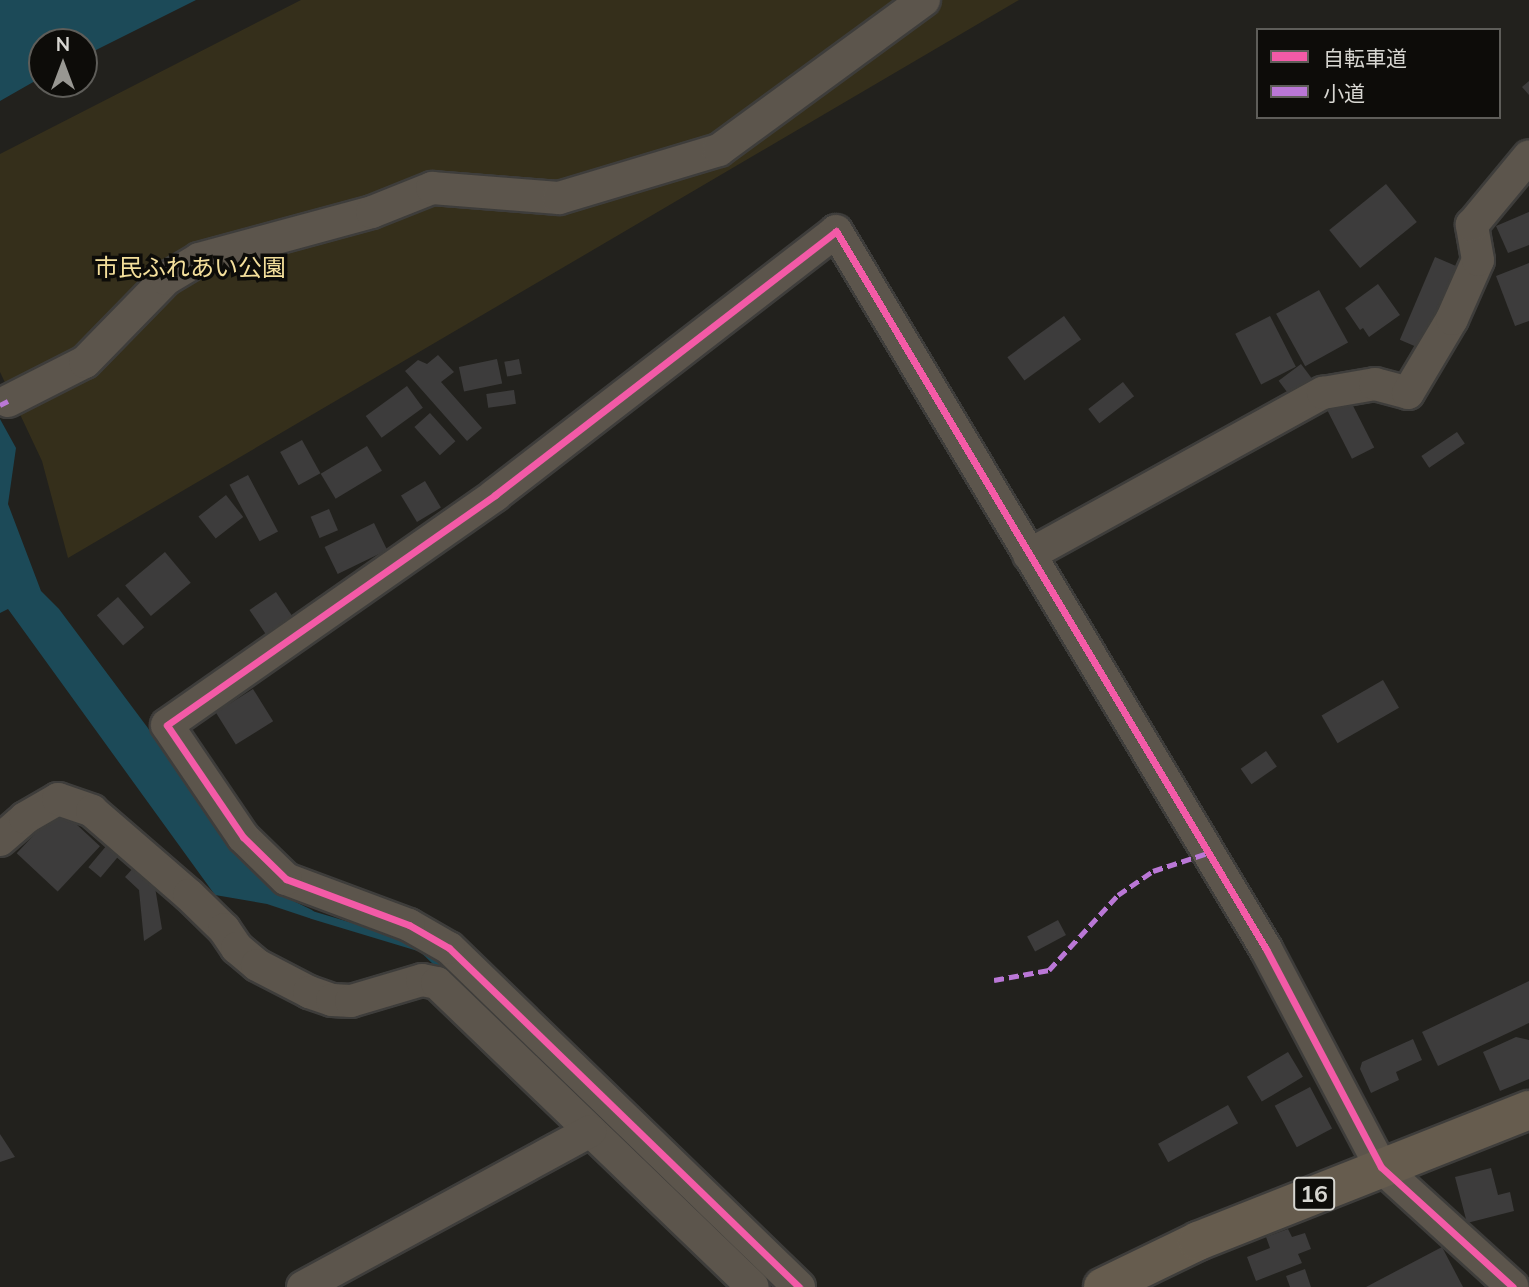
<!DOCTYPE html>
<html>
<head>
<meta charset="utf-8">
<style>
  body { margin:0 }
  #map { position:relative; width:1529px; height:1287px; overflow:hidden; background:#22211d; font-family:Mulish,"Noto Sans JP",sans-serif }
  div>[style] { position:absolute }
  .green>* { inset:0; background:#352f1b }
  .water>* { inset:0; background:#1c4a58 }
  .stream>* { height:8px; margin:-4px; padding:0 4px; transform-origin:4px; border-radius:4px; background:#1c4a58 }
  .building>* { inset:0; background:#3d3c3c; transform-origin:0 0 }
  .roads { filter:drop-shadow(2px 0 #3e3d3b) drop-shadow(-2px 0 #3e3d3b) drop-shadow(0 2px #3e3d3b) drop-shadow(0 -2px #3e3d3b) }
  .minor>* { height:32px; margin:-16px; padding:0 16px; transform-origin:16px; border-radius:16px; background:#5c554c }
  .highway>* { height:38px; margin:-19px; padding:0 19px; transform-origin:19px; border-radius:19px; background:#665c4e }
  .quiet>* { height:5px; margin-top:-2.5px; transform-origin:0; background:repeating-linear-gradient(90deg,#ba77d6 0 10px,transparent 0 15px) }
  .cycleway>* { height:7px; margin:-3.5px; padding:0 3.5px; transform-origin:3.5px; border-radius:3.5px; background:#f35aa7 }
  span { translate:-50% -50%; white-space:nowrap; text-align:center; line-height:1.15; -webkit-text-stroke:7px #0d0c09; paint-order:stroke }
  .shield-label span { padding:2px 5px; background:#0d0c09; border:2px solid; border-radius:5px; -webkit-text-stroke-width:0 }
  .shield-label { font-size:23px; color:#d7d6d1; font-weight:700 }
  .park-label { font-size:24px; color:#f4df9b }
  .legend { position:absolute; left:1256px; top:28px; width:245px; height:91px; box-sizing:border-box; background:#0d0c09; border:2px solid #5e5d59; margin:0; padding:9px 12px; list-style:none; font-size:21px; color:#d7d6d1 }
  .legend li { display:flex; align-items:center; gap:14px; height:35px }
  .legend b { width:35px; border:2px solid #5e5d59 }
  .north { position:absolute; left:28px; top:28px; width:70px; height:70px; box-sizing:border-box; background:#0d0c09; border:2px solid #5e5d59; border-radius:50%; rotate:0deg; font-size:19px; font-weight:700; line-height:28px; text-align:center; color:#d7d6d1 }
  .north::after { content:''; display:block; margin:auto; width:24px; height:32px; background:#989792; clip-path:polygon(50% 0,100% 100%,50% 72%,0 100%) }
</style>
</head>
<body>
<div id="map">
  <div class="green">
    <i style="clip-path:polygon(301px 0,1019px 0,68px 558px,42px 461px,0 372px,0 154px)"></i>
  </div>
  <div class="water">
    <i style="clip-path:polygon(0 0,196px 0,84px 56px,84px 42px,42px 42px,42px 77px,0 101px)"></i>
    <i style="clip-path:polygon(0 419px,16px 448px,8px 504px,41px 591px,59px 609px,257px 874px,273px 891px,312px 910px,320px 917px,309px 918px,267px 904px,215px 895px,8px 609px,0 613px)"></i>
  </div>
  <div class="stream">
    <i style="left:312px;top:915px;width:115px;rotate:16.7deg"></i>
    <i style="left:422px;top:948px;width:260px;rotate:43.4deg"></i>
  </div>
  <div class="building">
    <i style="clip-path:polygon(1529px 81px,1529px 95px,1522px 87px)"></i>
    <i style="left:1386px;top:184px;width:49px;height:73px;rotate:51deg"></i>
    <i style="clip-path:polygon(1529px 212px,1529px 245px,1508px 253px,1496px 226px)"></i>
    <i style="left:1435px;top:257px;width:26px;height:90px;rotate:23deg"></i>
    <i style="clip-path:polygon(1529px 263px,1529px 321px,1515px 326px,1496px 276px)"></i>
    <i style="clip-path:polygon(1378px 284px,1400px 315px,1369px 337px,1363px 328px,1360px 330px,1345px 308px)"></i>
    <i style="left:1319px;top:290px;width:60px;height:49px;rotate:61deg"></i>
    <i style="left:1064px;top:316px;width:29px;height:70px;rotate:54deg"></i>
    <i style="left:1270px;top:316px;width:57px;height:39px;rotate:63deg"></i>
    <i style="clip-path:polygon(438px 355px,454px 372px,441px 382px,482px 428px,467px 441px,405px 371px,418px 360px,427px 364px)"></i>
    <i style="left:497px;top:359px;width:25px;height:39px;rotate:78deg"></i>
    <i style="left:519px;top:359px;width:15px;height:15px;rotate:79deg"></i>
    <i style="left:1301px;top:364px;width:20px;height:28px;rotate:53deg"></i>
    <i style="left:1123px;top:382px;width:18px;height:44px;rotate:52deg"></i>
    <i style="left:407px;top:386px;width:27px;height:51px;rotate:54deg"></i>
    <i style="left:514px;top:390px;width:14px;height:28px;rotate:82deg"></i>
    <i style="left:1347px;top:394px;width:60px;height:25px;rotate:63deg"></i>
    <i style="left:430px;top:413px;width:38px;height:21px;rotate:48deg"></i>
    <i style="left:1457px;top:432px;width:14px;height:43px;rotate:56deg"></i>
    <i style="left:302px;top:440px;width:38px;height:25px;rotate:61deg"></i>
    <i style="left:367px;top:446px;width:29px;height:54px;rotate:59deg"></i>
    <i style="left:248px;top:475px;width:64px;height:21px;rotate:62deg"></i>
    <i style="left:425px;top:481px;width:31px;height:28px;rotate:59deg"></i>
    <i style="left:226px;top:495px;width:28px;height:35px;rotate:52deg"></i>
    <i style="left:329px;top:509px;width:23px;height:20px;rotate:67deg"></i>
    <i style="left:374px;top:523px;width:30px;height:55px;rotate:64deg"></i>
    <i style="left:165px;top:552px;width:40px;height:52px;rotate:50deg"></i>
    <i style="left:276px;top:592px;width:29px;height:32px;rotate:56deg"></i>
    <i style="left:118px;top:597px;width:40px;height:28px;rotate:49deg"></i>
    <i style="left:1383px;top:680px;width:32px;height:71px;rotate:60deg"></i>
    <i style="left:253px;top:689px;width:38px;height:44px;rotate:58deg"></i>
    <i style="left:1266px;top:751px;width:19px;height:31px;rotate:55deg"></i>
    <i style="left:59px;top:808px;width:56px;height:62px;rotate:43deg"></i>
    <i style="left:107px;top:845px;width:16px;height:29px;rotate:40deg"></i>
    <i style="clip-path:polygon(134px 867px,155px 887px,162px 929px,144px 941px,139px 890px,125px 877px)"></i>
    <i style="left:1058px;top:920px;width:17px;height:35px;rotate:62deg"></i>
    <i style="clip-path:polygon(1529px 981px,1529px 1023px,1438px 1066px,1422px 1032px)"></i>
    <i style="clip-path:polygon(1516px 1037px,1529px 1040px,1529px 1079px,1500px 1091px,1483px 1052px)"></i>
    <i style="clip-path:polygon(1413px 1039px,1422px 1060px,1396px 1072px,1399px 1080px,1371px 1093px,1360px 1069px,1362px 1062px)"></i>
    <i style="left:1288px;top:1052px;width:29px;height:48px;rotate:59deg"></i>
    <i style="left:1310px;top:1087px;width:47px;height:40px;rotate:62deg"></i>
    <i style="left:1228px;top:1105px;width:21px;height:80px;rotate:61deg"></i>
    <i style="clip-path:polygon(0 1134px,15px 1157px,0 1162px)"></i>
    <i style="clip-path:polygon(1491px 1168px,1498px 1195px,1510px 1192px,1514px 1211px,1467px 1223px,1455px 1177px)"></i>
    <i style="clip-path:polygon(1288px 1229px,1292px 1237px,1305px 1233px,1311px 1249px,1298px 1254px,1302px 1263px,1256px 1281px,1247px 1257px,1270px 1248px,1266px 1237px)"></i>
    <i style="clip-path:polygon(1442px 1247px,1463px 1287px,1366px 1287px)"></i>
    <i style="clip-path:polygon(1305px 1269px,1311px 1287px,1290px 1287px,1286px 1276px)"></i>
  </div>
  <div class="roads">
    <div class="minor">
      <i style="left:8px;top:401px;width:86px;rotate:-26.9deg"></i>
      <i style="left:85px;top:362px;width:116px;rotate:-45.7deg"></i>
      <i style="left:166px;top:279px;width:39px;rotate:-31deg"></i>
      <i style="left:199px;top:259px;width:179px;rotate:-15.2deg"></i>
      <i style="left:372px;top:212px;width:65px;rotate:-21.8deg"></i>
      <i style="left:432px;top:188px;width:127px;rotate:4.5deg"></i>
      <i style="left:559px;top:198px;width:167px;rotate:-16.7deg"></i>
      <i style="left:719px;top:150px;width:254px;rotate:-36.2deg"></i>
      <i style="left:1029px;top:555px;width:336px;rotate:-28.9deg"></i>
      <i style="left:1323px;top:393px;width:53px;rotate:-9.8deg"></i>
      <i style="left:1375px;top:384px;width:34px;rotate:15deg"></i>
      <i style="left:1408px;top:393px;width:86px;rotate:-59.3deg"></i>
      <i style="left:1452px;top:319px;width:64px;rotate:-66.2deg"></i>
      <i style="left:1478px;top:260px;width:36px;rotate:-100deg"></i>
      <i style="left:1472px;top:225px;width:89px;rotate:-50.4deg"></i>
      <i style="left:0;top:840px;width:33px;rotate:-41deg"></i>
      <i style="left:25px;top:818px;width:38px;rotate:-30deg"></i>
      <i style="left:58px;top:799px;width:36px;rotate:19deg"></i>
      <i style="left:92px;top:811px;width:128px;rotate:40.9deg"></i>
      <i style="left:189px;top:895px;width:49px;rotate:44.2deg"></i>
      <i style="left:224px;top:929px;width:23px;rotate:56deg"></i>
      <i style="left:237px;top:948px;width:26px;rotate:40deg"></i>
      <i style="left:257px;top:965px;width:59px;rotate:27.4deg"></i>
      <i style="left:309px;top:992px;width:24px;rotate:19deg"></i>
      <i style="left:332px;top:1000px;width:19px;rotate:3deg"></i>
      <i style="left:351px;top:1001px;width:74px;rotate:-16.5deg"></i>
      <i style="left:422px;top:980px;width:15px;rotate:11deg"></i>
      <i style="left:437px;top:983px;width:438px;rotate:43.9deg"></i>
      <i style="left:303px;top:1287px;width:327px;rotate:-28.5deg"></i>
      <i style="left:799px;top:1287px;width:487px;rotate:-135.9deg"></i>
      <i style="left:449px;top:948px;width:46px;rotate:-150.1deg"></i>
      <i style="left:409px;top:925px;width:131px;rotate:-159.5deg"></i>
      <i style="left:286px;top:879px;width:60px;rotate:-135.7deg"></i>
      <i style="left:243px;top:837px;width:135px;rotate:-124.2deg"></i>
      <i style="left:167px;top:725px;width:401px;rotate:-35deg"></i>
      <i style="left:495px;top:495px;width:431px;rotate:-37.7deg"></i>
      <i style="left:836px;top:231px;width:837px;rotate:59.08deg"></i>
      <i style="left:1266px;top:949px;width:246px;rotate:62.2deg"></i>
      <i style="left:1381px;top:1167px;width:178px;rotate:42.3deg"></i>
    </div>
    <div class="highway">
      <i style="left:1103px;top:1287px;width:106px;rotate:-25.8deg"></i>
      <i style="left:1198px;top:1241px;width:356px;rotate:-21.6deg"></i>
    </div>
  </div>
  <div class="quiet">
    <i style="left:0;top:405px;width:9px;rotate:-27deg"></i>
    <i style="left:994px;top:980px;width:56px;rotate:-10.3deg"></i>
    <i style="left:1049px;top:970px;width:102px;rotate:-47.4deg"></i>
    <i style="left:1118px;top:895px;width:42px;rotate:-34.4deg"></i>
    <i style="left:1153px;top:871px;width:58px;rotate:-18.1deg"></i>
  </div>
  <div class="cycleway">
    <i style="left:799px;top:1287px;width:487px;rotate:-135.9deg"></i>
    <i style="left:449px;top:948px;width:46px;rotate:-150.1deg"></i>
    <i style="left:409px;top:925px;width:131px;rotate:-159.5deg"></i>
    <i style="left:286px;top:879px;width:60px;rotate:-135.7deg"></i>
    <i style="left:243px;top:837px;width:135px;rotate:-124.2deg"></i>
    <i style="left:167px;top:725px;width:401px;rotate:-35deg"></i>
    <i style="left:495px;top:495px;width:431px;rotate:-37.7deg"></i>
    <i style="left:836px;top:231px;width:837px;rotate:59.08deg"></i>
    <i style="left:1266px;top:949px;width:246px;rotate:62.2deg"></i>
    <i style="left:1381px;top:1167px;width:178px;rotate:42.3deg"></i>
  </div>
  <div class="shield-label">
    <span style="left:1314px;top:1194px">16</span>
  </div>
  <div class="park-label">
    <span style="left:190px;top:268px">市民ふれあい公園</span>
  </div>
  <ul class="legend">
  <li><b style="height:9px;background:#f35aa7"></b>自転車道</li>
  <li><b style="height:9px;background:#ba77d6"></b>小道</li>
  </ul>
  <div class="north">N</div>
</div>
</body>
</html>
